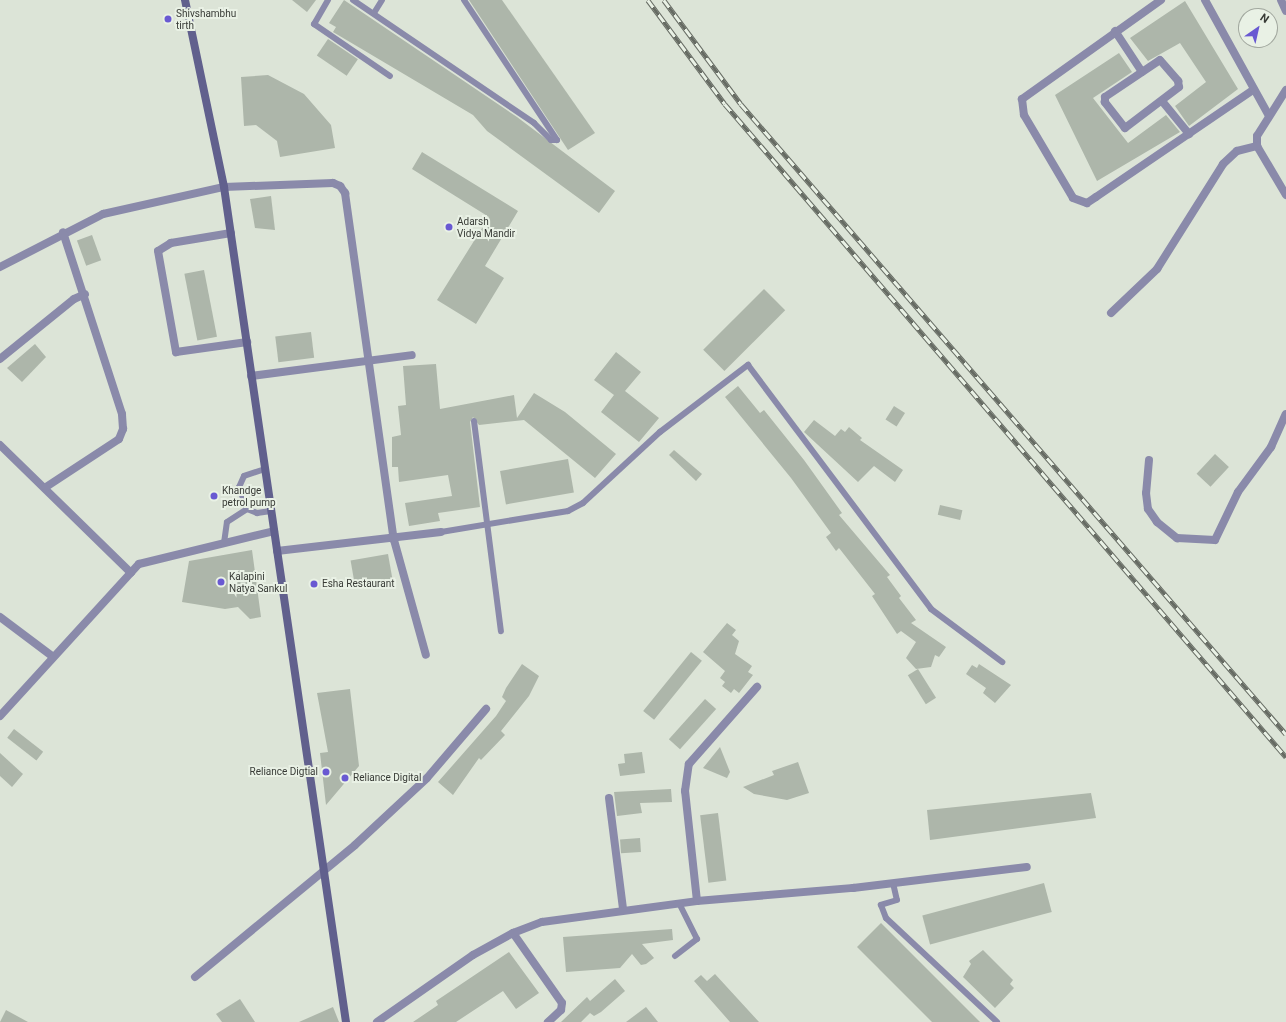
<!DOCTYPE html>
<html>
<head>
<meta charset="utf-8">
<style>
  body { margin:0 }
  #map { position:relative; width:1286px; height:1022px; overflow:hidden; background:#dce4d7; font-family:Roboto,sans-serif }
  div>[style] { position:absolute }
  .building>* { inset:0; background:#adb6aa; transform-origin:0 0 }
  .service>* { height:6px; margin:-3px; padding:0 3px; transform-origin:3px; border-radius:3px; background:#8a8aaa }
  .minor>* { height:8px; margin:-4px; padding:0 4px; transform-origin:4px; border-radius:4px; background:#8a8aaa }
  .secondary>* { height:8px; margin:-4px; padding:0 4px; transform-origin:4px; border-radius:4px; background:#61608d }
  .rail>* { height:4.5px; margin-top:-2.25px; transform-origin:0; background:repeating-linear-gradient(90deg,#e9f1e5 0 9px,#666b63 0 18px); box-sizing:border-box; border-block:1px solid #666b63 }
  .dots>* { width:11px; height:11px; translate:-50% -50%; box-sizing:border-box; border:2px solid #e9f1e5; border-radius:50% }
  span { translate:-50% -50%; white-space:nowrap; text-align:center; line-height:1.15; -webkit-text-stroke:4px #e9f1e5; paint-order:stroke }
  .poi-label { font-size:10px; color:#383b36 }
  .left { translate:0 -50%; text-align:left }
  .right { translate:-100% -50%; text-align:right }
  .north { position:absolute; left:1238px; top:8px; width:40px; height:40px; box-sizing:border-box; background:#e9f1e5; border:1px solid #a2a89f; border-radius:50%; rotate:34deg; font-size:11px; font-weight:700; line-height:16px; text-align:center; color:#383b36 }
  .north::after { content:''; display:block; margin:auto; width:14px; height:18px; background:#6959d2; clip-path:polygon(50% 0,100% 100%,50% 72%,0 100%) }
</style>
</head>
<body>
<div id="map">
  <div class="building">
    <i style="clip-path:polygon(292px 0,316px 0,307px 12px)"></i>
    <i style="clip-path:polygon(344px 0,517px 117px,615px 191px,599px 213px,487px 131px,473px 115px,333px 32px,336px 27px,329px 23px)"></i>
    <i style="clip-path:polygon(469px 0,502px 0,595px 133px,568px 150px)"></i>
    <i style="clip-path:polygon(1185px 1px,1238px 89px,1189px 126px,1175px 106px,1206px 82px,1180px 43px,1148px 61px,1130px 38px)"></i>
    <i style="left:328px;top:39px;width:36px;height:20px;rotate:34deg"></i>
    <i style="clip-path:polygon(1119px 53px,1132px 72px,1093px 98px,1128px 143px,1166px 115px,1180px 132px,1097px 181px,1055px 95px)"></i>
    <i style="clip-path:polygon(268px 75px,304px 94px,331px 125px,335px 148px,280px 157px,277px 141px,256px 125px,244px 126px,241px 77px)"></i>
    <i style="clip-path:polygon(422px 152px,518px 211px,485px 266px,504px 278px,476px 324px,437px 300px,489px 217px,412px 169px)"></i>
    <i style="clip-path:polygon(271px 196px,275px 230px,255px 228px,250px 199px)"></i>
    <i style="left:92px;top:235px;width:27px;height:16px;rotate:70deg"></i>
    <i style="left:204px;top:270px;width:68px;height:20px;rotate:79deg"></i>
    <i style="left:764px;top:289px;width:30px;height:86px;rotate:45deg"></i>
    <i style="left:311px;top:332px;width:26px;height:36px;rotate:83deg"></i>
    <i style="clip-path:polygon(35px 344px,46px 357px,22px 382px,7px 368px)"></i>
    <i style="clip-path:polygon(616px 352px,641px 372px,625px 391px,659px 418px,639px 442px,601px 412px,614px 395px,594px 380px)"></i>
    <i style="clip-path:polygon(436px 364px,440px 409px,514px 395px,517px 418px,534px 393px,565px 412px,616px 454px,595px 478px,524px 420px,479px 425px,473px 417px,470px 422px,480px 507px,438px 513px,440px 521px,409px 526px,405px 503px,452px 496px,448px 475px,399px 482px,398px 467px,392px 467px,392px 437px,401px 435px,398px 406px,406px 405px,403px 366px)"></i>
    <i style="clip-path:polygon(738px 386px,760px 413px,764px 410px,804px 460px,842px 513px,839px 515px,890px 575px,887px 577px,901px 596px,899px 598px,916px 620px,911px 623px,946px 647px,939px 657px,935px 655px,931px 667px,916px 669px,906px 658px,916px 642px,901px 631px,897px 634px,872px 596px,875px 594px,839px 548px,836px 551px,826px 537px,831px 533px,791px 478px,725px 397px)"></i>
    <i style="left:894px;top:406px;width:13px;height:16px;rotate:32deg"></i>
    <i style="clip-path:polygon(814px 420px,835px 436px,841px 429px,845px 432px,849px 427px,862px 438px,860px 440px,903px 470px,895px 482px,874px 466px,858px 482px,804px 432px)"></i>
    <i style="clip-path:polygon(674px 450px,702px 474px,696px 481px,669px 455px)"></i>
    <i style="left:1215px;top:454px;width:19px;height:27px;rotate:43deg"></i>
    <i style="left:568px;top:459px;width:34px;height:69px;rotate:80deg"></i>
    <i style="left:940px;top:505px;width:23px;height:10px;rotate:13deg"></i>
    <i style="clip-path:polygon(252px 550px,261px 617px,250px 619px,238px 607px,225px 609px,182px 602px,189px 561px)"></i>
    <i style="left:388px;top:554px;width:27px;height:38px;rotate:80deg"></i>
    <i style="clip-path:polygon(727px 623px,736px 630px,732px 635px,739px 641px,735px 654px,752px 666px,748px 672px,753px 675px,739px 693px,734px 689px,731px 693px,722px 686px,725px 682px,720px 678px,725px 671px,703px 652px)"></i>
    <i style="left:691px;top:652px;width:14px;height:76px;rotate:39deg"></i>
    <i style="clip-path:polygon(522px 664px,539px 676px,529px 696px,501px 731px,505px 735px,481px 760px,479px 758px,453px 795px,438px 782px,496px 716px,506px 701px,502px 697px,506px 688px)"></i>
    <i style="clip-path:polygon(979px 664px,1011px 685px,995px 703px,983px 693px,986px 688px,966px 674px,972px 665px,977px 668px)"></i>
    <i style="left:918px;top:669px;width:34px;height:12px;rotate:58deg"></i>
    <i style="clip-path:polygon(350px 689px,359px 766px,326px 805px,320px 753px,328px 752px,317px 693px)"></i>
    <i style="left:705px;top:699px;width:15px;height:54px;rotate:42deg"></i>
    <i style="left:14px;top:729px;width:37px;height:11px;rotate:38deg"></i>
    <i style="clip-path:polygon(720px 747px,730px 772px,727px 778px,703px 768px)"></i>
    <i style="clip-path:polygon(642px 752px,645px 773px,620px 776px,618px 764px,625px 763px,624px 754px)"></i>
    <i style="clip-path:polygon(0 753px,23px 774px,12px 787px,0 776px)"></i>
    <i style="clip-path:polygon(798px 762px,809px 793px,787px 800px,754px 794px,743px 787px,774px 775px,772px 771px)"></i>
    <i style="clip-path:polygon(671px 789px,672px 802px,640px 803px,642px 813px,617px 816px,614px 792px)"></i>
    <i style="clip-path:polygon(1091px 793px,1096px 818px,930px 840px,927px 810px)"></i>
    <i style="left:718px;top:813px;width:68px;height:18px;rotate:83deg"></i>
    <i style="left:640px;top:838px;width:14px;height:20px;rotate:86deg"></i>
    <i style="left:1044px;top:883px;width:30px;height:126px;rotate:75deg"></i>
    <i style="clip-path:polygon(881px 923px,980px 1022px,932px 1022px,857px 947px)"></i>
    <i style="clip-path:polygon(672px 929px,673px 940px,642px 944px,654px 958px,646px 964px,641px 965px,632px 954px,620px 968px,566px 972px,563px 937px)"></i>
    <i style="clip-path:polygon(983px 950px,1013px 980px,1010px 984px,1014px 988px,995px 1008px,963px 977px,971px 964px,969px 961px)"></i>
    <i style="clip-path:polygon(509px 952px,539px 993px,516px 1009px,503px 991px,456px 1022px,413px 1022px,438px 1005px,436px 1001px)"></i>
    <i style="clip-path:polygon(715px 974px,759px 1022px,730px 1022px,694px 981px,701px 975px,707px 981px)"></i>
    <i style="clip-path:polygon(615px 979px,625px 991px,601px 1012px,594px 1016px,590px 1013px,581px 1022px,561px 1022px,587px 997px,590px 1001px)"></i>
    <i style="clip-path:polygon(240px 999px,255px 1022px,222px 1022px,216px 1014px)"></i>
    <i style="clip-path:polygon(333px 1007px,339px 1022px,299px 1022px)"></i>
    <i style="clip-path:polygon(646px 1007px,658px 1022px,626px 1022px)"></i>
    <i style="clip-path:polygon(6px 1010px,28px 1022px,0 1022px)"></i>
  </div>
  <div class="service">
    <i style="left:328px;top:0;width:28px;rotate:120deg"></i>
    <i style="left:314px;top:24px;width:92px;rotate:34.4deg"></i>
    <i style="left:353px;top:0;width:219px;rotate:34.2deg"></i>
    <i style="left:534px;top:123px;width:24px;rotate:45deg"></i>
    <i style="left:551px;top:140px;width:6px"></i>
    <i style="left:557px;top:140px;width:168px;rotate:-123.6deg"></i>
    <i style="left:374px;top:13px;width:15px;rotate:-58deg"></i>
    <i style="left:474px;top:421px;width:212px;rotate:82.7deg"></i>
    <i style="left:265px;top:469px;width:22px;rotate:162deg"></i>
    <i style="left:244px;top:476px;width:12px;rotate:114deg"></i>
    <i style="left:239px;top:487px;width:23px;rotate:70deg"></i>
    <i style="left:247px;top:509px;width:11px;rotate:22deg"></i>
    <i style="left:257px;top:513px;width:14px;rotate:-8deg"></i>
    <i style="left:441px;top:532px;width:129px;rotate:-9.4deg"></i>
    <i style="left:568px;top:511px;width:17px;rotate:-28deg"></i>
    <i style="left:583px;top:503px;width:105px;rotate:-42.7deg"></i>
    <i style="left:660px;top:432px;width:111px;rotate:-37.3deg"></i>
    <i style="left:748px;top:365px;width:305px;rotate:53.1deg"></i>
    <i style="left:931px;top:609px;width:89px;rotate:36.7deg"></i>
    <i style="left:224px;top:543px;width:21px;rotate:-82deg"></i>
    <i style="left:227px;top:522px;width:24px;rotate:-33deg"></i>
    <i style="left:893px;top:883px;width:17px;rotate:77deg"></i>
    <i style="left:897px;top:900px;width:17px;rotate:163deg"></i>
    <i style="left:881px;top:905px;width:14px;rotate:69deg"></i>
    <i style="left:886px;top:918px;width:152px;rotate:43.1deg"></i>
    <i style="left:675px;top:956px;width:28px;rotate:-38deg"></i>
    <i style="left:697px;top:939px;width:40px;rotate:-116.6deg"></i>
  </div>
  <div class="minor">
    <i style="left:1161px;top:0;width:171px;rotate:144.5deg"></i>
    <i style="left:1022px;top:99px;width:16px;rotate:83deg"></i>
    <i style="left:1024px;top:115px;width:96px;rotate:59.4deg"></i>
    <i style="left:1073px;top:198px;width:15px;rotate:20deg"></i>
    <i style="left:1087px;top:203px;width:11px;rotate:-34deg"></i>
    <i style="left:1096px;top:197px;width:190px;rotate:-34.3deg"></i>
    <i style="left:1205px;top:0;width:132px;rotate:61.1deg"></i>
    <i style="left:1281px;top:0;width:12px;rotate:66deg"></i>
    <i style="left:1115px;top:31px;width:49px;rotate:56.6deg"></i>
    <i style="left:1160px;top:60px;width:28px;rotate:49deg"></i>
    <i style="left:1178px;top:81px;width:6px;rotate:81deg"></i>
    <i style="left:1179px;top:87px;width:68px;rotate:142.8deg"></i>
    <i style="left:1125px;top:128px;width:33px;rotate:-128deg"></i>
    <i style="left:1105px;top:102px;width:5px;rotate:-90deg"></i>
    <i style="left:1105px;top:97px;width:66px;rotate:-33.9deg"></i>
    <i style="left:1286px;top:90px;width:54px;rotate:122.2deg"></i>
    <i style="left:1257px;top:136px;width:10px;rotate:90deg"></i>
    <i style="left:1257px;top:146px;width:57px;rotate:59.4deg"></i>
    <i style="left:1162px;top:101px;width:43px;rotate:50.7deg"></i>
    <i style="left:231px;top:233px;width:61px;rotate:170.5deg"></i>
    <i style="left:171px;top:243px;width:15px;rotate:148deg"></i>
    <i style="left:158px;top:251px;width:103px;rotate:79.9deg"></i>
    <i style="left:176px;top:352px;width:72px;rotate:-8deg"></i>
    <i style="left:0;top:267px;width:116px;rotate:-27.2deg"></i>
    <i style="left:103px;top:214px;width:124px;rotate:-12.6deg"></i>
    <i style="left:224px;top:187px;width:109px;rotate:-2.1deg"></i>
    <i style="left:333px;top:183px;width:8px;rotate:23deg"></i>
    <i style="left:340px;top:186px;width:9px;rotate:54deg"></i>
    <i style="left:345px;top:193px;width:350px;rotate:82deg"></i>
    <i style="left:394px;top:540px;width:119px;rotate:74.5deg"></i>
    <i style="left:1111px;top:313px;width:64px;rotate:-43.7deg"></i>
    <i style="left:1157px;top:269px;width:124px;rotate:-57.8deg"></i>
    <i style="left:1223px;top:164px;width:19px;rotate:-43deg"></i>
    <i style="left:1237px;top:151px;width:21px;rotate:-14deg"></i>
    <i style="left:0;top:359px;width:95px;rotate:-39deg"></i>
    <i style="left:74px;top:299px;width:12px;rotate:-24deg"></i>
    <i style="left:251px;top:376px;width:162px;rotate:-7.4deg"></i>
    <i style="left:0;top:445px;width:183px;rotate:44.3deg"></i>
    <i style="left:1149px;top:460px;width:33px;rotate:95deg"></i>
    <i style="left:1146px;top:493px;width:16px;rotate:83deg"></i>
    <i style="left:1148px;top:509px;width:16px;rotate:55deg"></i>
    <i style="left:1157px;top:522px;width:26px;rotate:39deg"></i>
    <i style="left:1177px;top:538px;width:38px;rotate:3deg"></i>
    <i style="left:1215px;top:540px;width:53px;rotate:-64.4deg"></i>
    <i style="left:1238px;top:492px;width:56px;rotate:-53.7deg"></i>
    <i style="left:1271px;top:447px;width:36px;rotate:-66deg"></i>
    <i style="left:46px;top:487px;width:87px;rotate:-33.3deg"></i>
    <i style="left:119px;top:439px;width:11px;rotate:-68deg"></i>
    <i style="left:123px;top:429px;width:15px;rotate:-94deg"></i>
    <i style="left:122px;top:414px;width:191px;rotate:-108deg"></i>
    <i style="left:277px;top:551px;width:165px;rotate:-6.6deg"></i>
    <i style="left:0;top:617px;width:65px;rotate:36.9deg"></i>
    <i style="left:0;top:716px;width:206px;rotate:-47.6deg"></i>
    <i style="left:139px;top:564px;width:139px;rotate:-13.7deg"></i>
    <i style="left:609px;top:798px;width:112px;rotate:82.8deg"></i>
    <i style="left:697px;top:901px;width:111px;rotate:-96.2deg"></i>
    <i style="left:685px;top:791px;width:27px;rotate:-82deg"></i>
    <i style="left:689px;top:764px;width:103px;rotate:-48.6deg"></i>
    <i style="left:513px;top:933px;width:85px;rotate:55deg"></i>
    <i style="left:562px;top:1003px;width:7px;rotate:98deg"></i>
    <i style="left:561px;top:1010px;width:18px;rotate:137deg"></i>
    <i style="left:195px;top:977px;width:207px;rotate:-39.5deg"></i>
    <i style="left:355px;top:845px;width:98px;rotate:-42.9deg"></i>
    <i style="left:427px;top:778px;width:91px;rotate:-49.5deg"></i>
    <i style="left:377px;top:1022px;width:117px;rotate:-34.9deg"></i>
    <i style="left:473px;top:955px;width:46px;rotate:-28.8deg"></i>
    <i style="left:513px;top:933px;width:31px;rotate:-21deg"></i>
    <i style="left:542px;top:922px;width:156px;rotate:-7.7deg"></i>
    <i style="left:697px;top:901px;width:157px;rotate:-4.8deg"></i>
    <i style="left:853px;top:888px;width:175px;rotate:-6.9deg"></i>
  </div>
  <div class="secondary">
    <i style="left:185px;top:0;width:191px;rotate:78.2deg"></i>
    <i style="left:224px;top:187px;width:844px;rotate:81.69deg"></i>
  </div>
  <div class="rail">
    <i style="left:648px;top:0;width:129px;rotate:53.5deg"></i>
    <i style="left:725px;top:104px;width:861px;rotate:49.33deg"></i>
    <i style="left:664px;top:0;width:129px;rotate:53.5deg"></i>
    <i style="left:741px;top:104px;width:833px;rotate:49.14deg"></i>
  </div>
  <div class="dots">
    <i style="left:168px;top:19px;background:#6959d2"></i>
    <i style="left:449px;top:227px;background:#6959d2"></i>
    <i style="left:214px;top:496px;background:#6959d2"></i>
    <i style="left:221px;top:582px;background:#6959d2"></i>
    <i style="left:314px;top:584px;background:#6959d2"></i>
    <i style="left:326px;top:772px;background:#6959d2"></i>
    <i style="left:345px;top:778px;background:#6959d2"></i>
  </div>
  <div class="poi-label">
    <span class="left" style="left:176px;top:19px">Shivshambhu<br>tirth</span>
    <span class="left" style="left:457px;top:227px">Adarsh<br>Vidya Mandir</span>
    <span class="left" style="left:222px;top:496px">Khandge<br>petrol pump</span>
    <span class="left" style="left:229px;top:582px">Kalapini<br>Natya Sankul</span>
    <span class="left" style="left:322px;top:584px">Esha Restaurant</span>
    <span class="right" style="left:318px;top:772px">Reliance Digtial</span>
    <span class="left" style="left:353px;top:778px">Reliance Digital</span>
  </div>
  <div class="north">N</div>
</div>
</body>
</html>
